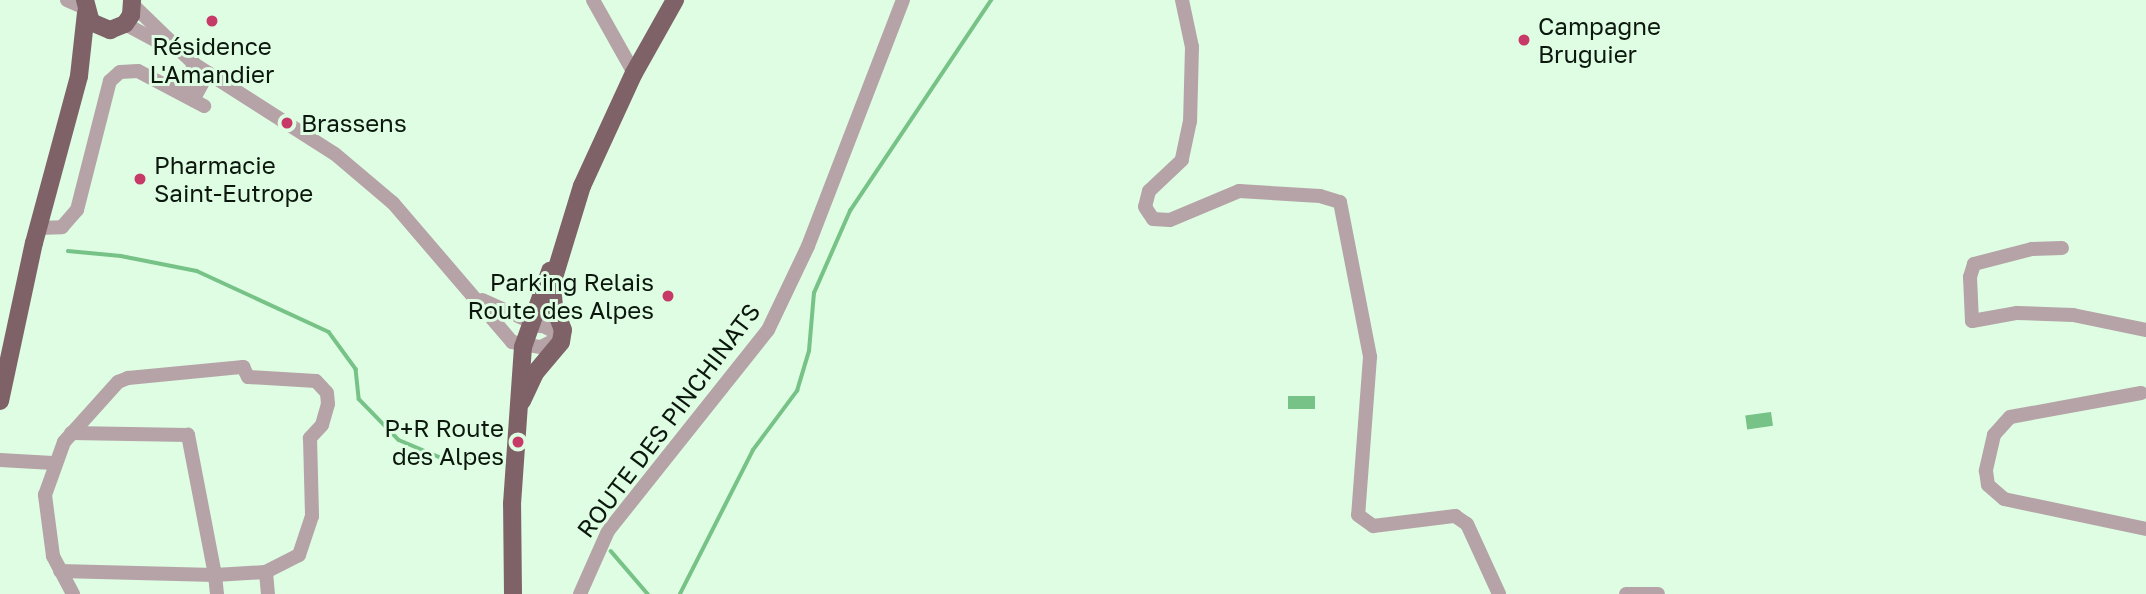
<!DOCTYPE html>
<html>
<head>
<meta charset="utf-8">
<style>
  body { margin:0 }
  #map { position:relative; width:2146px; height:594px; overflow:hidden; background:#defde3; font-family:"Golos Text",sans-serif }
  div>[style] { position:absolute }
  .water>* { inset:0; background:#77c287; transform-origin:0 0 }
  .stream>* { height:3.5px; margin:-1.75px; padding:0 1.75px; transform-origin:1.75px; border-radius:1.75px; background:#77c287 }
  .minor>* { height:14px; margin:-7px; padding:0 7px; transform-origin:7px; border-radius:7px; background:#b5a3a7 }
  .major>* { height:18px; margin:-9px; padding:0 9px; transform-origin:9px; border-radius:9px; background:#7f6268 }
  .dots>* { width:19px; height:19px; translate:-50% -50%; box-sizing:border-box; border:4px solid #defde3; border-radius:50% }
  span { translate:-50% -50%; white-space:nowrap; text-align:center; line-height:1.15; -webkit-text-stroke:6px #defde3; paint-order:stroke }
  .poi-label { font-size:24px; color:#0c170e }
  .left { translate:0 -50%; text-align:left }
  .right { translate:-100% -50%; text-align:right }
  .street-label { font-size:24px; color:#0c170e }
</style>
</head>
<body>
<div id="map">
  <div class="water">
    <i style="left:1315px;top:396px;width:13px;height:27px;rotate:90deg"></i>
    <i style="left:1771px;top:412px;width:14px;height:26px;rotate:82deg"></i>
  </div>
  <div class="stream">
    <i style="left:68px;top:251px;width:53px;rotate:5.4deg"></i>
    <i style="left:121px;top:256px;width:77px;rotate:11.2deg"></i>
    <i style="left:197px;top:271px;width:145px;rotate:24.8deg"></i>
    <i style="left:329px;top:332px;width:46px;rotate:53.9deg"></i>
    <i style="left:356px;top:369px;width:30px;rotate:84deg"></i>
    <i style="left:359px;top:399px;width:57px;rotate:45.7deg"></i>
    <i style="left:399px;top:440px;width:49px;rotate:22.9deg"></i>
    <i style="left:444px;top:459px;width:43px;rotate:4deg"></i>
    <i style="left:611px;top:551px;width:57px;rotate:49.3deg"></i>
    <i style="left:680px;top:594px;width:161px;rotate:-63.1deg"></i>
    <i style="left:753px;top:450px;width:74px;rotate:-53.3deg"></i>
    <i style="left:797px;top:391px;width:42px;rotate:-73.3deg"></i>
    <i style="left:809px;top:351px;width:58px;rotate:-85.1deg"></i>
    <i style="left:814px;top:293px;width:90px;rotate:-66.3deg"></i>
    <i style="left:850px;top:211px;width:254px;rotate:-56.2deg"></i>
  </div>
  <div class="minor">
    <i style="left:67px;top:0;width:20px;rotate:24deg"></i>
    <i style="left:593px;top:0;width:84px;rotate:60.7deg"></i>
    <i style="left:1182px;top:0;width:48px;rotate:78deg"></i>
    <i style="left:1192px;top:47px;width:74px;rotate:91.5deg"></i>
    <i style="left:1190px;top:121px;width:40px;rotate:102deg"></i>
    <i style="left:1182px;top:160px;width:45px;rotate:136.8deg"></i>
    <i style="left:1149px;top:191px;width:16px;rotate:104deg"></i>
    <i style="left:1145px;top:207px;width:14px;rotate:56deg"></i>
    <i style="left:1153px;top:219px;width:17px;rotate:3deg"></i>
    <i style="left:1170px;top:220px;width:75px;rotate:-22.8deg"></i>
    <i style="left:1239px;top:191px;width:81px;rotate:3.5deg"></i>
    <i style="left:1320px;top:196px;width:21px;rotate:17deg"></i>
    <i style="left:1340px;top:202px;width:158px;rotate:79deg"></i>
    <i style="left:1370px;top:357px;width:158px;rotate:94.3deg"></i>
    <i style="left:1358px;top:515px;width:19px;rotate:36deg"></i>
    <i style="left:1373px;top:526px;width:83px;rotate:-7deg"></i>
    <i style="left:1455px;top:516px;width:14px;rotate:34deg"></i>
    <i style="left:1467px;top:524px;width:77px;rotate:65.4deg"></i>
    <i style="left:133px;top:5px;width:85px;rotate:44deg"></i>
    <i style="left:194px;top:64px;width:167px;rotate:32.6deg"></i>
    <i style="left:335px;top:154px;width:76px;rotate:40.2deg"></i>
    <i style="left:393px;top:203px;width:183px;rotate:49.4deg"></i>
    <i style="left:512px;top:342px;width:29px;rotate:10deg"></i>
    <i style="left:541px;top:347px;width:25px;rotate:-27deg"></i>
    <i style="left:563px;top:336px;width:27px;rotate:-153deg"></i>
    <i style="left:125px;top:24px;width:51px;rotate:28.1deg"></i>
    <i style="left:184px;top:95px;width:33px;rotate:-72deg"></i>
    <i style="left:193px;top:100px;width:31px;rotate:-61deg"></i>
    <i style="left:38px;top:228px;width:24px;rotate:-2deg"></i>
    <i style="left:62px;top:227px;width:23px;rotate:-49deg"></i>
    <i style="left:77px;top:210px;width:133px;rotate:-75.7deg"></i>
    <i style="left:110px;top:81px;width:13px;rotate:-42deg"></i>
    <i style="left:120px;top:72px;width:18px;rotate:-3deg"></i>
    <i style="left:138px;top:71px;width:75px;rotate:27.9deg"></i>
    <i style="left:2062px;top:248px;width:30px;rotate:178deg"></i>
    <i style="left:2032px;top:249px;width:60px;rotate:165.5deg"></i>
    <i style="left:1974px;top:264px;width:14px;rotate:107deg"></i>
    <i style="left:1970px;top:277px;width:44px;rotate:87.4deg"></i>
    <i style="left:1972px;top:321px;width:46px;rotate:-10.1deg"></i>
    <i style="left:2017px;top:313px;width:56px;rotate:2deg"></i>
    <i style="left:2073px;top:315px;width:75px;rotate:11.6deg"></i>
    <i style="left:482px;top:300px;width:64px;rotate:24.1deg"></i>
    <i style="left:2141px;top:393px;width:133px;rotate:169.6deg"></i>
    <i style="left:2010px;top:417px;width:24px;rotate:132deg"></i>
    <i style="left:1994px;top:435px;width:37px;rotate:103deg"></i>
    <i style="left:1986px;top:471px;width:14px;rotate:82deg"></i>
    <i style="left:1988px;top:485px;width:21px;rotate:41deg"></i>
    <i style="left:2004px;top:499px;width:145px;rotate:11.9deg"></i>
    <i style="left:0;top:460px;width:53px;rotate:3.2deg"></i>
    <i style="left:60px;top:571px;width:155px;rotate:1.5deg"></i>
    <i style="left:215px;top:575px;width:143px;rotate:-100.9deg"></i>
    <i style="left:188px;top:435px;width:117px;rotate:-179deg"></i>
    <i style="left:266px;top:572px;width:22px;rotate:85deg"></i>
    <i style="left:73px;top:594px;width:43px;rotate:-117.8deg"></i>
    <i style="left:53px;top:556px;width:62px;rotate:-97.5deg"></i>
    <i style="left:45px;top:495px;width:56px;rotate:-70.3deg"></i>
    <i style="left:64px;top:442px;width:81px;rotate:-48deg"></i>
    <i style="left:118px;top:382px;width:11px;rotate:-22deg"></i>
    <i style="left:128px;top:378px;width:116px;rotate:-5.5deg"></i>
    <i style="left:243px;top:367px;width:11px;rotate:63deg"></i>
    <i style="left:248px;top:377px;width:68px;rotate:3.4deg"></i>
    <i style="left:316px;top:381px;width:16px;rotate:47deg"></i>
    <i style="left:327px;top:393px;width:11px;rotate:85deg"></i>
    <i style="left:328px;top:404px;width:22px;rotate:106deg"></i>
    <i style="left:322px;top:425px;width:18px;rotate:133deg"></i>
    <i style="left:310px;top:438px;width:78px;rotate:88.5deg"></i>
    <i style="left:312px;top:516px;width:41px;rotate:108.4deg"></i>
    <i style="left:299px;top:555px;width:37px;rotate:153deg"></i>
    <i style="left:266px;top:572px;width:51px;rotate:176.6deg"></i>
    <i style="left:215px;top:575px;width:19px;rotate:84deg"></i>
    <i style="left:580px;top:594px;width:69px;rotate:-66deg"></i>
    <i style="left:608px;top:531px;width:257px;rotate:-51.5deg"></i>
    <i style="left:768px;top:330px;width:93px;rotate:-64.5deg"></i>
    <i style="left:808px;top:246px;width:264px;rotate:-68.9deg"></i>
    <i style="left:1626px;top:594px;width:32px"></i>
  </div>
  <div class="major">
    <i style="left:85px;top:0;width:23px;rotate:75deg"></i>
    <i style="left:91px;top:22px;width:21px;rotate:23deg"></i>
    <i style="left:110px;top:30px;width:16px;rotate:-22deg"></i>
    <i style="left:125px;top:24px;width:11px;rotate:-56deg"></i>
    <i style="left:131px;top:15px;width:15px;rotate:-86deg"></i>
    <i style="left:0;top:401px;width:162px;rotate:-77.9deg"></i>
    <i style="left:34px;top:243px;width:173px;rotate:-74.9deg"></i>
    <i style="left:79px;top:76px;width:63px;rotate:-83.7deg"></i>
    <i style="left:522px;top:401px;width:31px;rotate:-65deg"></i>
    <i style="left:535px;top:373px;width:40px;rotate:-50deg"></i>
    <i style="left:561px;top:342px;width:12px;rotate:-81deg"></i>
    <i style="left:563px;top:330px;width:25px;rotate:-111deg"></i>
    <i style="left:554px;top:307px;width:23px;rotate:-95deg"></i>
    <i style="left:552px;top:284px;width:102px;rotate:-73deg"></i>
    <i style="left:582px;top:186px;width:124px;rotate:-65.3deg"></i>
    <i style="left:634px;top:73px;width:84px;rotate:-60.7deg"></i>
    <i style="left:513px;top:594px;width:90px;rotate:-90.6deg"></i>
    <i style="left:512px;top:504px;width:157px;rotate:-86deg"></i>
    <i style="left:523px;top:347px;width:81px;rotate:-70.4deg"></i>
  </div>
  <div class="dots">
    <i style="left:212px;top:21px;background:#c73a68"></i>
    <i style="left:1524px;top:40px;background:#c73a68"></i>
    <i style="left:287px;top:123px;background:#c73a68"></i>
    <i style="left:140px;top:179px;background:#c73a68"></i>
    <i style="left:668px;top:296px;background:#c73a68"></i>
    <i style="left:518px;top:442px;background:#c73a68"></i>
  </div>
  <div class="poi-label">
    <span class="left" style="left:1538px;top:40px">Campagne<br>Bruguier</span>
    <span style="left:212px;top:60px">Résidence<br>L'Amandier</span>
    <span class="left" style="left:301px;top:123px">Brassens</span>
    <span class="left" style="left:154px;top:179px">Pharmacie<br>Saint-Eutrope</span>
    <span class="right" style="left:654px;top:296px">Parking Relais<br>Route des Alpes</span>
    <span class="right" style="left:504px;top:442px">P+R Route<br>des Alpes</span>
  </div>
  <div class="street-label">
    <span style="left:668px;top:420px;rotate:-53deg">ROUTE DES PINCHINATS</span>
  </div>
</div>
</body>
</html>
